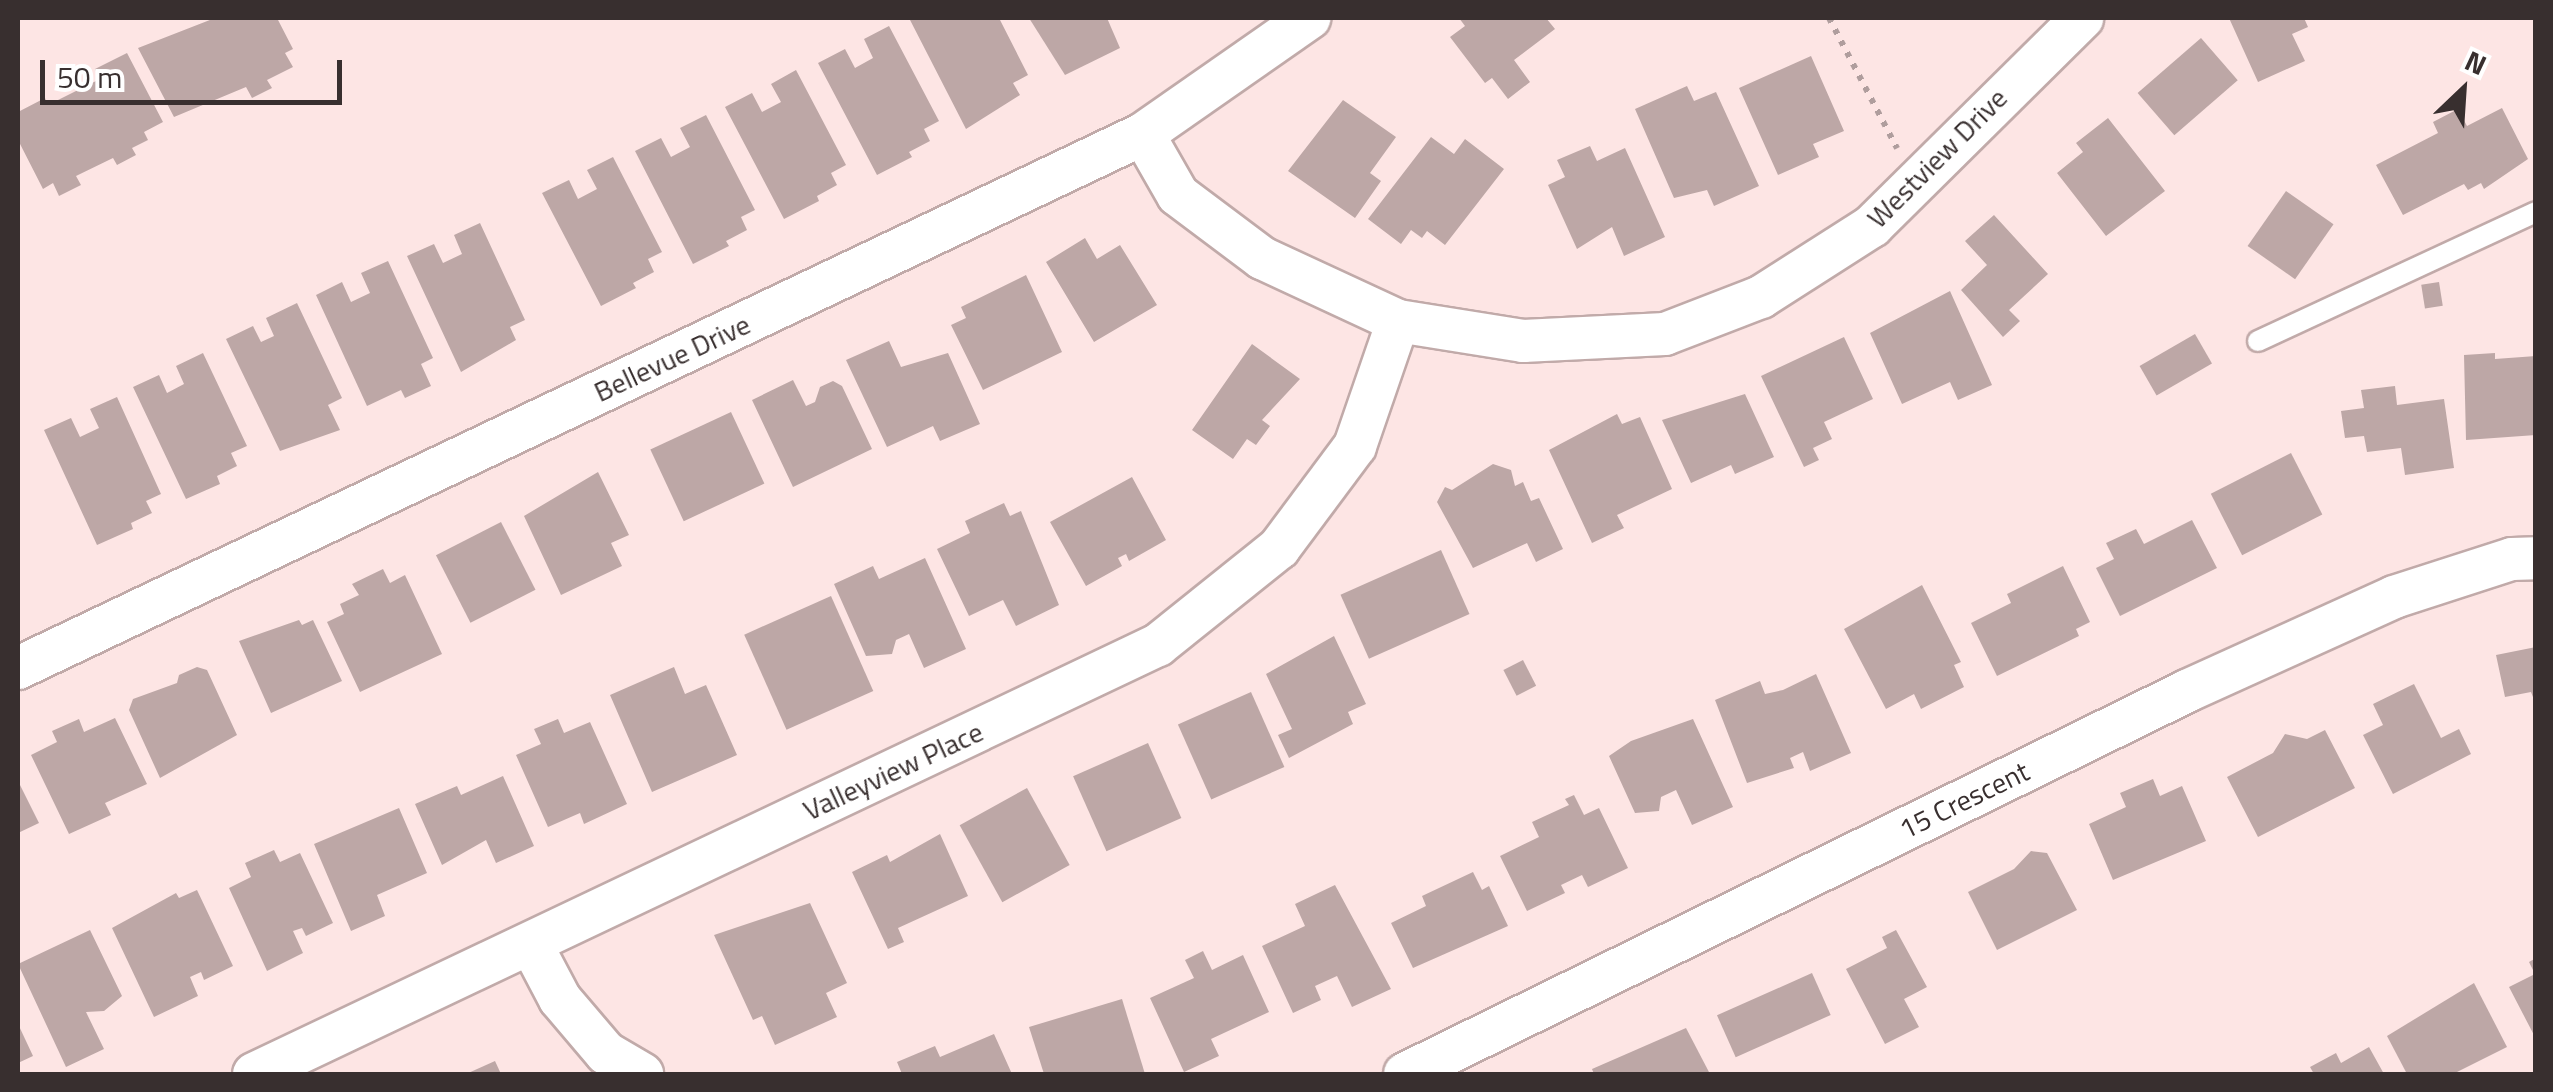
<!DOCTYPE html>
<html>
<head>
<meta charset="utf-8">
<style>
  body { margin:0 }
  #map { position:relative; width:2553px; height:1092px; overflow:hidden; background:#fde5e4; font-family:"Titillium Web",sans-serif }
  div>[style] { position:absolute }
  .building>* { inset:0; background:#bda7a6; transform-origin:0 0 }
  .path>* { height:6px; margin-top:-3px; transform-origin:0; background:repeating-linear-gradient(90deg,#af9d9d 0 5px,transparent 0 13px) }
  .roads { filter:drop-shadow(2px 0 #c1aaa9) drop-shadow(-2px 0 #c1aaa9) drop-shadow(0 2px #c1aaa9) drop-shadow(0 -2px #c1aaa9) }
  .service>* { height:20px; margin:-10px; padding:0 10px; transform-origin:10px; border-radius:10px; background:#fff }
  .minor>* { height:42px; margin:-21px; padding:0 21px; transform-origin:21px; border-radius:21px; background:#fff }
  span { translate:-50% -50%; white-space:nowrap; text-align:center; line-height:1.15; -webkit-text-stroke:8px #fff; paint-order:stroke }
  .street-label { font-size:28px; color:#382f2f }
  .frame { position:absolute; inset:0; border:20px solid #382f2f; pointer-events:none }
  .north { position:absolute; left:2413px; top:40px; width:100px; height:100px; -webkit-text-stroke:8px #fff; paint-order:stroke; rotate:25deg; font-size:28px; font-weight:700; line-height:40px; text-align:center; color:#382f2f }
  .north::after { content:''; display:block; margin:auto; width:35px; height:45px; background:#382f2f; clip-path:polygon(50% 0,100% 100%,50% 72%,0 100%) }
  .scale { position:absolute; left:40px; top:60px; width:302px; height:45px; box-sizing:border-box; border:5px solid #382f2f; border-top:0; padding-left:12px; font-size:30px; line-height:35px; white-space:nowrap; color:#382f2f; -webkit-text-stroke:8px #fff; paint-order:stroke }
</style>
</head>
<body>
<div id="map">
  <div class="building">
    <i style="clip-path:polygon(215px 18px,277px 18px,293px 49px,285px 53px,293px 67px,267px 80px,272px 88px,252px 98px,246px 87px,174px 117px,138px 48px)"></i>
    <i style="clip-path:polygon(909px 18px,999px 18px,1028px 75px,1013px 83px,1020px 95px,966px 129px)"></i>
    <i style="clip-path:polygon(1029px 18px,1107px 18px,1120px 48px,1065px 75px)"></i>
    <i style="clip-path:polygon(1459px 18px,1546px 18px,1555px 29px,1514px 60px,1530px 82px,1508px 99px,1492px 78px,1485px 83px,1450px 37px,1465px 26px)"></i>
    <i style="clip-path:polygon(2229px 18px,2304px 18px,2308px 27px,2292px 34px,2305px 61px,2258px 82px)"></i>
    <i style="clip-path:polygon(889px 26px,939px 121px,924px 129px,930px 141px,909px 152px,912px 157px,877px 175px,818px 63px,845px 49px,855px 68px,873px 58px,864px 39px)"></i>
    <i style="left:2201px;top:38px;width:56px;height:84px;rotate:49deg"></i>
    <i style="clip-path:polygon(127px 53px,163px 122px,144px 132px,148px 140px,132px 148px,136px 155px,117px 165px,113px 158px,76px 176px,81px 185px,59px 196px,53px 183px,43px 189px,18px 140px,18px 112px,45px 98px,48px 105px,100px 79px,95px 69px)"></i>
    <i style="clip-path:polygon(1811px 56px,1844px 131px,1813px 144px,1819px 157px,1778px 175px,1739px 88px)"></i>
    <i style="clip-path:polygon(796px 70px,846px 165px,831px 173px,837px 185px,817px 196px,819px 201px,784px 219px,725px 107px,752px 93px,762px 112px,781px 102px,771px 84px)"></i>
    <i style="clip-path:polygon(1687px 86px,1694px 101px,1716px 92px,1759px 186px,1714px 206px,1707px 190px,1674px 198px,1635px 109px)"></i>
    <i style="clip-path:polygon(1343px 100px,1396px 137px,1370px 173px,1381px 181px,1355px 218px,1288px 171px)"></i>
    <i style="clip-path:polygon(2502px 108px,2528px 159px,2484px 189px,2481px 183px,2468px 190px,2464px 184px,2403px 215px,2376px 165px,2438px 133px,2433px 122px,2458px 109px,2467px 126px)"></i>
    <i style="clip-path:polygon(706px 115px,755px 210px,741px 217px,747px 230px,726px 241px,729px 246px,693px 264px,635px 151px,661px 138px,671px 157px,690px 147px,680px 128px)"></i>
    <i style="clip-path:polygon(2108px 118px,2165px 191px,2106px 236px,2057px 173px,2083px 152px,2076px 143px)"></i>
    <i style="clip-path:polygon(1431px 137px,1454px 154px,1465px 139px,1504px 169px,1445px 245px,1427px 231px,1422px 238px,1411px 230px,1401px 244px,1368px 219px)"></i>
    <i style="clip-path:polygon(1590px 146px,1597px 161px,1625px 148px,1665px 237px,1624px 256px,1612px 227px,1577px 249px,1548px 185px,1565px 177px,1557px 160px)"></i>
    <i style="clip-path:polygon(613px 157px,662px 252px,648px 259px,654px 272px,633px 283px,636px 288px,601px 306px,542px 193px,569px 180px,578px 199px,597px 189px,587px 170px)"></i>
    <i style="left:2286px;top:191px;width:58px;height:67px;rotate:35deg"></i>
    <i style="clip-path:polygon(1994px 215px,2048px 274px,2009px 310px,2020px 321px,2003px 337px,1961px 290px,1987px 265px,1965px 241px)"></i>
    <i style="clip-path:polygon(480px 223px,525px 320px,510px 327px,516px 340px,461px 372px,407px 256px,434px 244px,443px 263px,462px 254px,454px 235px)"></i>
    <i style="clip-path:polygon(1085px 238px,1097px 259px,1120px 245px,1157px 305px,1094px 342px,1046px 262px)"></i>
    <i style="clip-path:polygon(388px 261px,433px 358px,421px 364px,431px 386px,405px 398px,401px 390px,367px 406px,316px 295px,342px 282px,351px 302px,370px 293px,361px 273px)"></i>
    <i style="clip-path:polygon(1026px 275px,1062px 352px,983px 390px,951px 325px,966px 318px,961px 307px)"></i>
    <i style="left:2439px;top:282px;width:24px;height:18px;rotate:81deg"></i>
    <i style="clip-path:polygon(1950px 291px,1992px 385px,1958px 400px,1950px 382px,1902px 404px,1870px 333px)"></i>
    <i style="clip-path:polygon(297px 303px,342px 398px,328px 405px,340px 430px,280px 451px,226px 339px,253px 326px,261px 342px,274px 336px,266px 318px)"></i>
    <i style="left:2195px;top:334px;width:34px;height:64px;rotate:60deg"></i>
    <i style="clip-path:polygon(1844px 337px,1873px 399px,1824px 422px,1832px 439px,1813px 448px,1819px 460px,1804px 467px,1761px 376px)"></i>
    <i style="clip-path:polygon(889px 341px,901px 367px,948px 353px,980px 424px,940px 441px,933px 426px,887px 447px,846px 360px)"></i>
    <i style="clip-path:polygon(1252px 344px,1300px 379px,1262px 420px,1270px 426px,1256px 445px,1247px 439px,1233px 459px,1192px 430px)"></i>
    <i style="clip-path:polygon(203px 353px,247px 446px,231px 453px,237px 466px,217px 476px,220px 484px,186px 499px,133px 387px,159px 375px,167px 393px,184px 384px,176px 366px)"></i>
    <i style="clip-path:polygon(2495px 353px,2495px 359px,2536px 356px,2536px 435px,2466px 440px,2464px 355px)"></i>
    <i style="clip-path:polygon(793px 380px,806px 406px,815px 402px,820px 387px,833px 381px,842px 386px,872px 449px,793px 487px,752px 400px)"></i>
    <i style="clip-path:polygon(2395px 386px,2397px 405px,2444px 399px,2454px 468px,2405px 475px,2401px 448px,2367px 452px,2364px 436px,2345px 438px,2341px 411px,2364px 408px,2361px 390px)"></i>
    <i style="clip-path:polygon(1745px 394px,1774px 457px,1735px 474px,1731px 465px,1691px 483px,1662px 420px)"></i>
    <i style="clip-path:polygon(117px 397px,161px 494px,146px 501px,152px 513px,131px 523px,133px 529px,97px 545px,44px 430px,71px 418px,80px 437px,99px 428px,90px 409px)"></i>
    <i style="left:731px;top:412px;width:79px;height:89px;rotate:65deg"></i>
    <i style="clip-path:polygon(1617px 414px,1622px 424px,1640px 417px,1672px 489px,1617px 515px,1624px 528px,1592px 543px,1549px 450px)"></i>
    <i style="left:2291px;top:453px;width:69px;height:90px;rotate:63deg"></i>
    <i style="clip-path:polygon(1493px 464px,1511px 470px,1515px 486px,1523px 482px,1531px 501px,1539px 498px,1563px 549px,1536px 562px,1527px 543px,1473px 568px,1437px 502px,1445px 487px,1452px 490px)"></i>
    <i style="clip-path:polygon(598px 472px,629px 535px,611px 543px,622px 566px,561px 595px,524px 516px)"></i>
    <i style="clip-path:polygon(1132px 477px,1166px 540px,1129px 561px,1126px 554px,1118px 558px,1122px 566px,1086px 586px,1050px 522px)"></i>
    <i style="clip-path:polygon(1004px 503px,1010px 516px,1021px 511px,1059px 605px,1016px 626px,1003px 600px,969px 616px,937px 549px,970px 533px,965px 521px)"></i>
    <i style="clip-path:polygon(2192px 520px,2217px 568px,2120px 616px,2096px 568px,2114px 559px,2106px 543px,2136px 529px,2144px 544px)"></i>
    <i style="left:501px;top:522px;width:76px;height:73px;rotate:63deg"></i>
    <i style="left:1441px;top:550px;width:70px;height:110px;rotate:66deg"></i>
    <i style="clip-path:polygon(925px 558px,966px 649px,924px 668px,909px 634px,896px 640px,892px 654px,866px 656px,834px 584px,873px 566px,879px 579px)"></i>
    <i style="clip-path:polygon(2063px 566px,2090px 622px,2076px 629px,2079px 636px,1997px 676px,1971px 623px,2011px 603px,2007px 594px)"></i>
    <i style="clip-path:polygon(383px 569px,390px 583px,405px 575px,442px 654px,360px 692px,327px 622px,344px 614px,340px 604px,359px 595px,352px 584px)"></i>
    <i style="clip-path:polygon(1922px 585px,1961px 662px,1954px 665px,1964px 687px,1921px 709px,1914px 694px,1886px 709px,1844px 629px)"></i>
    <i style="left:831px;top:596px;width:104px;height:95px;rotate:66deg"></i>
    <i style="clip-path:polygon(299px 620px,302px 625px,313px 620px,342px 681px,271px 713px,239px 641px)"></i>
    <i style="clip-path:polygon(1334px 636px,1366px 704px,1348px 712px,1353px 724px,1289px 758px,1278px 735px,1292px 729px,1266px 674px)"></i>
    <i style="clip-path:polygon(2536px 647px,2536px 705px,2531px 692px,2505px 697px,2496px 655px)"></i>
    <i style="left:1523px;top:660px;width:29px;height:22px;rotate:63deg"></i>
    <i style="clip-path:polygon(197px 667px,207px 670px,237px 735px,160px 778px,129px 710px,133px 699px,177px 683px,179px 675px)"></i>
    <i style="clip-path:polygon(674px 667px,685px 694px,706px 685px,737px 755px,652px 792px,610px 695px)"></i>
    <i style="clip-path:polygon(1816px 674px,1851px 753px,1810px 771px,1803px 752px,1790px 758px,1794px 768px,1747px 783px,1715px 700px,1760px 681px,1765px 694px,1783px 690px)"></i>
    <i style="clip-path:polygon(2414px 684px,2441px 738px,2459px 729px,2471px 754px,2393px 794px,2363px 735px,2383px 725px,2373px 704px)"></i>
    <i style="left:1251px;top:692px;width:82px;height:80px;rotate:66deg"></i>
    <i style="clip-path:polygon(115px 718px,147px 784px,105px 803px,111px 815px,69px 834px,31px 755px,57px 742px,52px 731px,79px 719px,84px 732px)"></i>
    <i style="clip-path:polygon(558px 719px,564px 733px,590px 722px,627px 804px,584px 824px,580px 813px,548px 827px,516px 755px,541px 744px,534px 729px)"></i>
    <i style="clip-path:polygon(1693px 719px,1733px 807px,1692px 825px,1676px 790px,1661px 797px,1659px 811px,1635px 813px,1609px 756px,1631px 741px)"></i>
    <i style="clip-path:polygon(2325px 730px,2355px 788px,2258px 837px,2227px 777px,2273px 753px,2285px 734px,2307px 739px)"></i>
    <i style="left:1148px;top:743px;width:82px;height:82px;rotate:66deg"></i>
    <i style="clip-path:polygon(503px 776px,534px 846px,496px 863px,486px 840px,442px 865px,415px 804px,457px 786px,461px 795px)"></i>
    <i style="clip-path:polygon(2153px 779px,2160px 796px,2182px 786px,2206px 841px,2113px 880px,2089px 824px,2126px 807px,2120px 793px)"></i>
    <i style="clip-path:polygon(18px 781px,39px 823px,18px 833px)"></i>
    <i style="left:1027px;top:788px;width:88px;height:77px;rotate:61deg"></i>
    <i style="clip-path:polygon(1574px 795px,1584px 815px,1599px 808px,1628px 868px,1588px 887px,1582px 875px,1561px 885px,1565px 893px,1527px 911px,1500px 856px,1539px 837px,1532px 822px,1569px 805px,1565px 799px)"></i>
    <i style="clip-path:polygon(399px 808px,427px 873px,377px 895px,385px 916px,351px 931px,314px 844px)"></i>
    <i style="clip-path:polygon(940px 834px,968px 896px,898px 928px,904px 942px,888px 949px,852px 872px,887px 855px,890px 862px)"></i>
    <i style="clip-path:polygon(274px 850px,280px 862px,300px 853px,333px 923px,306px 936px,302px 928px,293px 931px,303px 953px,267px 971px,229px 888px,251px 877px,245px 863px)"></i>
    <i style="clip-path:polygon(2031px 851px,2047px 853px,2077px 910px,1997px 950px,1968px 892px,2014px 869px)"></i>
    <i style="clip-path:polygon(1473px 872px,1482px 890px,1489px 886px,1508px 926px,1413px 968px,1391px 923px,1426px 906px,1422px 896px)"></i>
    <i style="clip-path:polygon(1335px 885px,1391px 989px,1352px 1007px,1337px 976px,1315px 986px,1321px 1000px,1293px 1013px,1262px 946px,1305px 926px,1295px 904px)"></i>
    <i style="clip-path:polygon(197px 890px,233px 966px,204px 980px,201px 972px,190px 977px,198px 996px,154px 1017px,112px 928px,176px 893px,179px 898px)"></i>
    <i style="clip-path:polygon(810px 903px,847px 983px,826px 993px,837px 1017px,775px 1045px,762px 1016px,753px 1020px,714px 935px)"></i>
    <i style="clip-path:polygon(90px 930px,122px 996px,104px 1011px,86px 1012px,104px 1049px,66px 1067px,18px 964px)"></i>
    <i style="clip-path:polygon(1896px 930px,1927px 987px,1904px 999px,1919px 1027px,1885px 1044px,1846px 969px,1887px 948px,1882px 937px)"></i>
    <i style="clip-path:polygon(1203px 951px,1212px 970px,1243px 955px,1269px 1012px,1211px 1039px,1219px 1056px,1184px 1072px,1150px 998px,1194px 978px,1185px 960px)"></i>
    <i style="clip-path:polygon(2536px 958px,2536px 1039px,2509px 987px,2535px 974px,2529px 962px)"></i>
    <i style="left:1812px;top:973px;width:46px;height:104px;rotate:66deg"></i>
    <i style="clip-path:polygon(2474px 983px,2507px 1047px,2453px 1074px,2407px 1074px,2387px 1036px)"></i>
    <i style="clip-path:polygon(1122px 999px,1145px 1074px,1044px 1074px,1029px 1027px)"></i>
    <i style="clip-path:polygon(18px 1024px,33px 1056px,18px 1063px)"></i>
    <i style="clip-path:polygon(1686px 1028px,1710px 1074px,1594px 1074px,1592px 1069px)"></i>
    <i style="clip-path:polygon(994px 1034px,1012px 1074px,902px 1074px,897px 1062px,935px 1046px,940px 1057px)"></i>
    <i style="clip-path:polygon(2369px 1047px,2384px 1074px,2314px 1074px,2310px 1067px,2336px 1053px,2341px 1063px)"></i>
    <i style="clip-path:polygon(495px 1061px,501px 1074px,466px 1074px)"></i>
  </div>
  <div class="path">
    <i style="left:1829px;top:18px;width:147px;rotate:62.4deg"></i>
  </div>
  <div class="roads">
    <div class="service">
      <i style="left:2258px;top:341px;width:306px;rotate:-24.9deg"></i>
    </div>
    <div class="minor">
      <i style="left:1143px;top:134px;width:70px;rotate:60.2deg"></i>
      <i style="left:1178px;top:195px;width:105px;rotate:36.9deg"></i>
      <i style="left:1262px;top:258px;width:150px;rotate:24.9deg"></i>
      <i style="left:1398px;top:321px;width:127px;rotate:9.1deg"></i>
      <i style="left:1523px;top:341px;width:142px;rotate:-2.8deg"></i>
      <i style="left:1665px;top:334px;width:103px;rotate:-21.1deg"></i>
      <i style="left:1761px;top:297px;width:132px;rotate:-32.6deg"></i>
      <i style="left:1872px;top:226px;width:296px;rotate:-44.7deg"></i>
      <i style="left:18px;top:668px;width:1245px;rotate:-25.39deg"></i>
      <i style="left:1143px;top:134px;width:203px;rotate:-34.9deg"></i>
      <i style="left:531px;top:944px;width:62px;rotate:62.2deg"></i>
      <i style="left:560px;top:999px;width:71px;rotate:49.6deg"></i>
      <i style="left:606px;top:1053px;width:42px;rotate:30.3deg"></i>
      <i style="left:254px;top:1074px;width:1001px;rotate:-25.39deg"></i>
      <i style="left:1158px;top:645px;width:155px;rotate:-38.7deg"></i>
      <i style="left:1279px;top:548px;width:127px;rotate:-53.3deg"></i>
      <i style="left:1355px;top:446px;width:132px;rotate:-71deg"></i>
      <i style="left:1405px;top:1074px;width:871px;rotate:-26.09deg"></i>
      <i style="left:2187px;top:691px;width:227px;rotate:-24.4deg"></i>
      <i style="left:2394px;top:597px;width:124px;rotate:-17.9deg"></i>
      <i style="left:2512px;top:559px;width:24px;rotate:-2deg"></i>
    </div>
  </div>
  <div class="street-label">
    <span style="left:1937px;top:158px;rotate:-45deg">Westview Drive</span>
    <span style="left:672px;top:358px;rotate:-25deg">Bellevue Drive</span>
    <span style="left:893px;top:771px;rotate:-25deg">Valleyview Place</span>
    <span style="left:1964px;top:800px;rotate:-26deg">15 Crescent</span>
  </div>
  <div class="frame"></div>
  <div class="north">N</div>
  <div class="scale">50 m</div>
</div>
</body>
</html>
